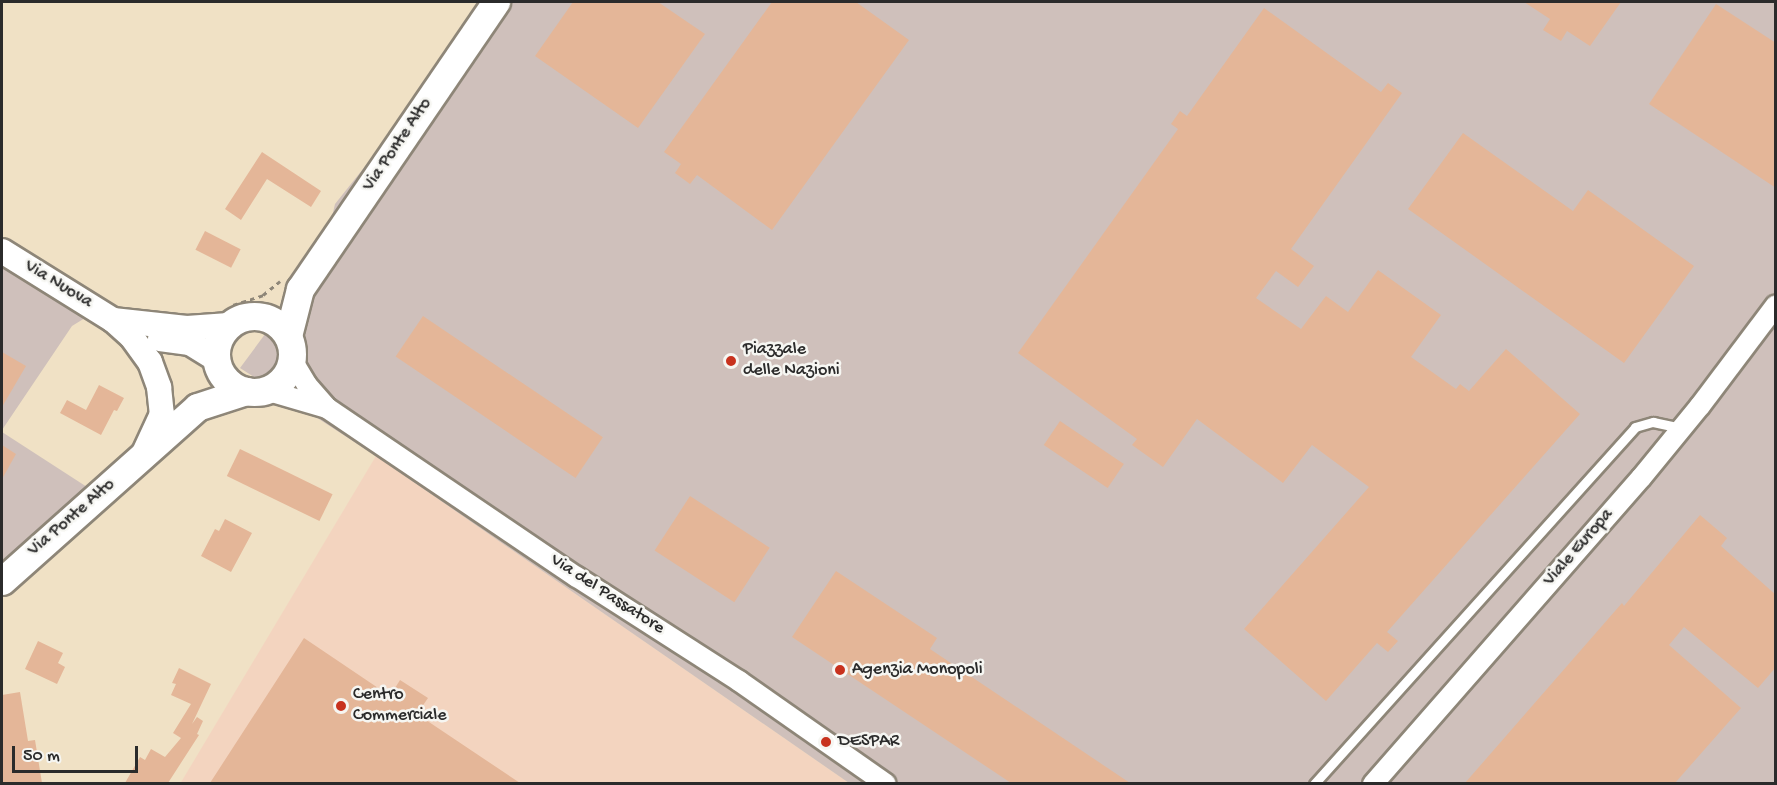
<!DOCTYPE html>
<html>
<head>
<meta charset="utf-8">
<style>
  body { margin:0 }
  #map { position:relative; width:1777px; height:785px; overflow:hidden; background:#f0e1c5; font-family:"Gochi Hand",sans-serif }
  div>[style] { position:absolute }
  .built>* { inset:0; background:#f3d4bf }
  .industrial>* { inset:0; background:#cfc0bb }
  .building>* { inset:0; background:#e4b698; transform-origin:0 0 }
  .path>* { height:3px; margin-top:-1.5px; transform-origin:0; background:repeating-linear-gradient(90deg,#8e8678 0 4.5px,transparent 0 9px) }
  .roads { filter:drop-shadow(2px 0 #8e8678) drop-shadow(-2px 0 #8e8678) drop-shadow(0 2px #8e8678) drop-shadow(0 -2px #8e8678) }
  .service>* { height:9px; margin:-4.5px; padding:0 4.5px; transform-origin:4.5px; border-radius:4.5px; background:#fff }
  .minor>* { height:20px; margin:-10px; padding:0 10px; transform-origin:10px; border-radius:10px; background:#fff }
  .tertiary>* { height:24px; margin:-12px; padding:0 12px; transform-origin:12px; border-radius:12px; background:#fff }
  .secondary>* { height:27px; margin:-13.5px; padding:0 13.5px; transform-origin:13.5px; border-radius:13.5px; background:#fff }
  .secondary>.ring { margin:-13.5px; padding:0; box-sizing:content-box; background:none; border:27px solid #fff; border-radius:50% }
  .dots>* { width:16px; height:16px; translate:-50% -50%; box-sizing:border-box; border:3px solid #f6f6f2; border-radius:50% }
  span { translate:-50% -50%; white-space:nowrap; text-align:center; line-height:1.15; -webkit-text-stroke:5px #f6f6f2; paint-order:stroke }
  .street-label { font-size:18px; color:#2b2b2b }
  .poi-label { font-size:18px; color:#2b2b2b }
  .left { translate:0 -50%; text-align:left }
  .frame { position:absolute; inset:0; border:3px solid #2b2b2b; pointer-events:none }
  .scale { position:absolute; left:12px; top:746px; width:126px; height:27px; box-sizing:border-box; border:3px solid #2b2b2b; border-top:0; padding-left:8px; font-size:18px; line-height:21px; white-space:nowrap; color:#2b2b2b; -webkit-text-stroke:4px #f6f6f2; paint-order:stroke }
</style>
</head>
<body>
<div id="map">
  <div class="built">
    <i style="clip-path:polygon(376px 456px,849px 783px,180px 784px)"></i>
  </div>
  <div class="industrial">
    <i style="clip-path:polygon(479px 2px,1775px 2px,1775px 783px,849px 783px,376px 456px,240px 368px,323px 256px,335px 204px,394px 130px)"></i>
    <i style="clip-path:polygon(2px 241px,111px 302px,72px 326px,2px 430px)"></i>
    <i style="clip-path:polygon(2px 432px,104px 498px,2px 595px)"></i>
  </div>
  <div class="building">
    <i style="clip-path:polygon(573px 2px,658px 2px,705px 34px,638px 128px,535px 56px)"></i>
    <i style="clip-path:polygon(772px 2px,856px 2px,909px 40px,772px 230px,697px 175px,690px 184px,675px 173px,681px 164px,664px 152px)"></i>
    <i style="clip-path:polygon(1524px 2px,1621px 2px,1590px 46px,1567px 31px,1561px 41px,1543px 30px,1550px 19px)"></i>
    <i style="clip-path:polygon(1716px 4px,1776px 43px,1776px 188px,1649px 104px)"></i>
    <i style="clip-path:polygon(1264px 8px,1381px 92px,1388px 83px,1402px 93px,1291px 249px,1314px 266px,1298px 287px,1276px 271px,1256px 298px,1301px 329px,1326px 296px,1348px 312px,1378px 270px,1441px 315px,1411px 357px,1456px 389px,1460px 384px,1469px 391px,1506px 349px,1580px 414px,1387px 632px,1398px 641px,1388px 652px,1377px 643px,1326px 701px,1244px 629px,1369px 487px,1312px 445px,1283px 483px,1197px 419px,1163px 467px,1132px 445px,1137px 439px,1018px 353px,1178px 129px,1171px 124px,1180px 111px,1187px 116px)"></i>
    <i style="clip-path:polygon(1463px 133px,1573px 211px,1588px 190px,1694px 266px,1624px 363px,1408px 209px)"></i>
    <i style="clip-path:polygon(262px 152px,321px 191px,311px 207px,267px 179px,241px 220px,225px 209px)"></i>
    <i style="left:205px;top:231px;width:40px;height:21px;rotate:27deg"></i>
    <i style="left:423px;top:316px;width:217px;height:49px;rotate:34deg"></i>
    <i style="clip-path:polygon(2px 352px,26px 366px,2px 407px)"></i>
    <i style="clip-path:polygon(99px 385px,124px 398px,117px 411px,114px 410px,101px 435px,60px 413px,67px 400px,86px 410px)"></i>
    <i style="left:1060px;top:421px;width:77px;height:29px;rotate:34deg"></i>
    <i style="clip-path:polygon(2px 445px,16px 454px,2px 479px)"></i>
    <i style="left:240px;top:449px;width:103px;height:30px;rotate:26deg"></i>
    <i style="left:690px;top:496px;width:95px;height:65px;rotate:33deg"></i>
    <i style="clip-path:polygon(1700px 515px,1727px 538px,1721px 546px,1776px 595px,1776px 667px,1758px 688px,1684px 627px,1669px 645px,1741px 708px,1675px 783px,1465px 783px,1622px 603px,1624px 606px)"></i>
    <i style="clip-path:polygon(225px 519px,252px 533px,231px 572px,201px 556px,215px 529px,219px 531px)"></i>
    <i style="clip-path:polygon(836px 571px,937px 638px,930px 649px,1130px 783px,1011px 783px,792px 637px)"></i>
    <i style="clip-path:polygon(304px 638px,390px 696px,400px 680px,428px 698px,417px 714px,520px 783px,210px 783px)"></i>
    <i style="clip-path:polygon(38px 641px,63px 653px,58px 663px,65px 667px,57px 684px,25px 669px)"></i>
    <i style="clip-path:polygon(179px 668px,211px 684px,192px 724px,197px 717px,203px 721px,197px 734px,199px 735px,168px 783px,125px 783px,140px 757px,145px 760px,151px 749px,165px 757px,181px 738px,173px 733px,191px 704px,171px 695px,176px 684px,172px 683px)"></i>
    <i style="clip-path:polygon(20px 692px,28px 741px,35px 740px,42px 783px,2px 783px,2px 695px)"></i>
  </div>
  <div class="path">
    <i style="left:233px;top:305px;width:32px;rotate:-18deg"></i>
    <i style="left:263px;top:295px;width:22px;rotate:-39deg"></i>
  </div>
  <div class="roads">
    <div class="service">
      <i style="left:1314px;top:784px;width:480px;rotate:-48deg"></i>
      <i style="left:1635px;top:427px;width:19px;rotate:-16deg"></i>
      <i style="left:1653px;top:422px;width:30px;rotate:12deg"></i>
    </div>
    <div class="minor">
      <i style="left:292px;top:360px;width:29px;rotate:59deg"></i>
      <i style="left:307px;top:385px;width:28px;rotate:49deg"></i>
      <i style="left:265px;top:390px;width:65px;rotate:16.2deg"></i>
      <i style="left:327px;top:408px;width:302px;rotate:34.1deg"></i>
      <i style="left:577px;top:577px;width:193px;rotate:32.7deg"></i>
      <i style="left:739px;top:681px;width:179px;rotate:35deg"></i>
      <i style="left:1373px;top:784px;width:407px;rotate:-48.8deg"></i>
      <i style="left:1641px;top:478px;width:93px;rotate:-50.7deg"></i>
      <i style="left:1700px;top:406px;width:126px;rotate:-53deg"></i>
    </div>
    <div class="tertiary">
      <i style="left:2px;top:251px;width:131px;rotate:31.9deg"></i>
      <i style="left:113px;top:320px;width:24px;rotate:42deg"></i>
      <i style="left:131px;top:336px;width:32px;rotate:54deg"></i>
      <i style="left:150px;top:362px;width:27px;rotate:70deg"></i>
      <i style="left:159px;top:387px;width:27px;rotate:84deg"></i>
      <i style="left:162px;top:414px;width:43px;rotate:114.8deg"></i>
      <i style="left:113px;top:320px;width:74px;rotate:6.2deg"></i>
      <i style="left:187px;top:328px;width:42px;rotate:-4.1deg"></i>
      <i style="left:160px;top:339px;width:30px;rotate:8deg"></i>
      <i style="left:190px;top:343px;width:31px;rotate:32deg"></i>
    </div>
    <div class="secondary">
      <i class="ring" style="left:216px;top:316px;width:49px;height:49px"></i>
      <i style="left:288px;top:336px;width:49px;rotate:-75.7deg"></i>
      <i style="left:300px;top:289px;width:348px;rotate:-55.7deg"></i>
      <i style="left:2px;top:581px;width:261px;rotate:-41.7deg"></i>
      <i style="left:197px;top:407px;width:52px;rotate:-18.1deg"></i>
    </div>
  </div>
  <div class="dots">
    <i style="left:731px;top:361px;background:#c8321e"></i>
    <i style="left:840px;top:670px;background:#c8321e"></i>
    <i style="left:341px;top:706px;background:#c8321e"></i>
    <i style="left:826px;top:742px;background:#c8321e"></i>
  </div>
  <div class="street-label">
    <span style="left:398px;top:145px;rotate:-56deg">Via Ponte Alto</span>
    <span style="left:58px;top:285px;rotate:31deg">Via Nuova</span>
    <span style="left:72px;top:518px;rotate:-41deg">Via Ponte Alto</span>
    <span style="left:1579px;top:548px;rotate:-49deg">Viale Europa</span>
    <span style="left:607px;top:595px;rotate:33deg">Via del Passatore</span>
  </div>
  <div class="poi-label">
    <span class="left" style="left:743px;top:361px">Piazzale<br>delle Nazioni</span>
    <span class="left" style="left:852px;top:670px">Agenzia Monopoli</span>
    <span class="left" style="left:353px;top:706px">Centro<br>Commerciale</span>
    <span class="left" style="left:838px;top:742px">DESPAR</span>
  </div>
  <div class="frame"></div>
  <div class="scale">50 m</div>
</div>
</body>
</html>
